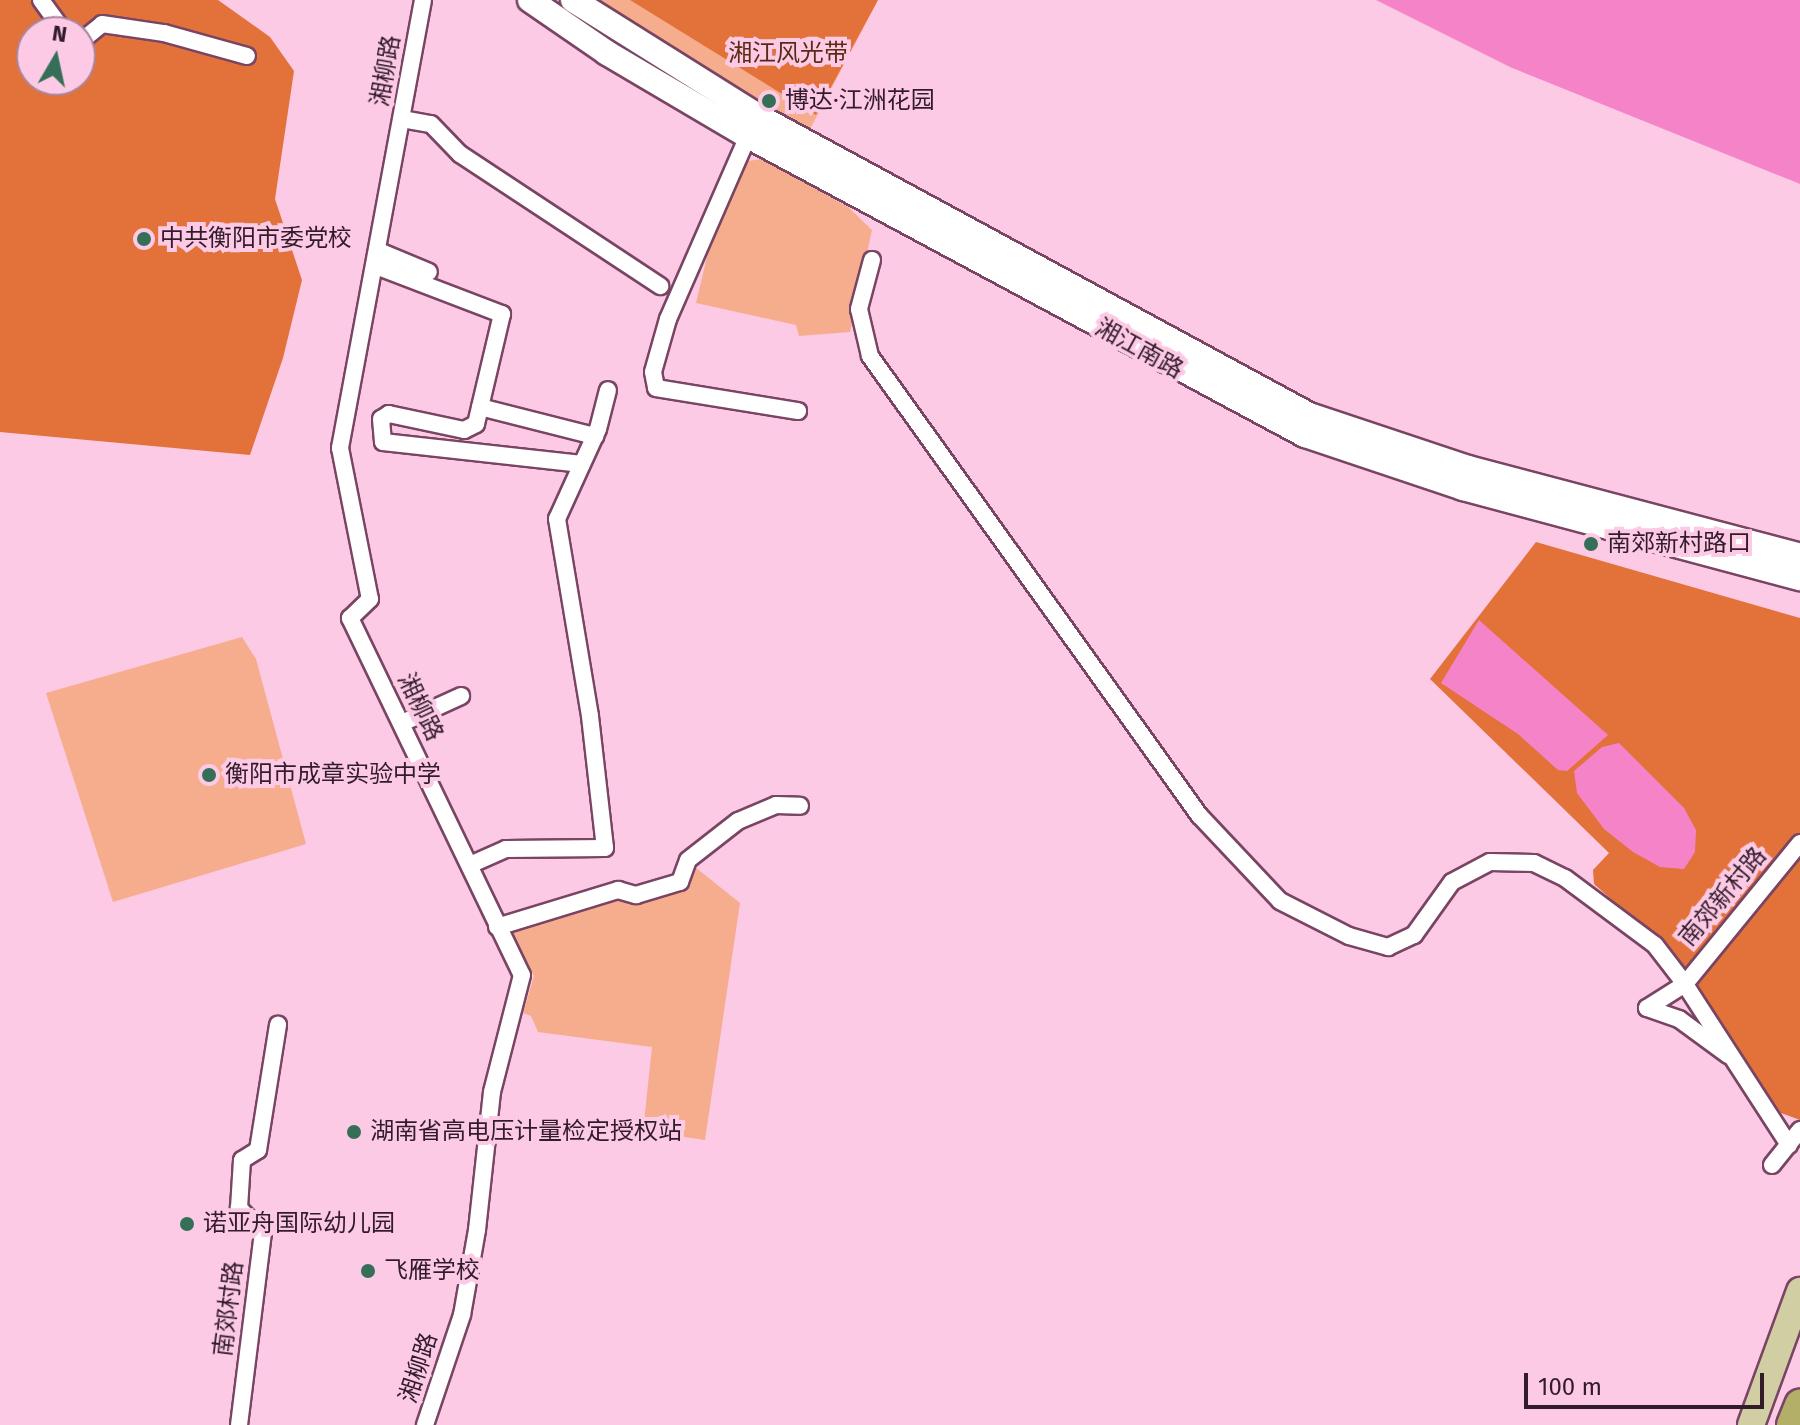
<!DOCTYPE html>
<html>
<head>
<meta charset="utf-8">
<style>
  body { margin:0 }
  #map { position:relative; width:1800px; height:1425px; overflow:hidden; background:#fccae5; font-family:"Fira Sans","Noto Sans SC",sans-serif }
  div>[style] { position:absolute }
  .green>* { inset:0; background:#f6ad8d }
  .forest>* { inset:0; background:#e3713a }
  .water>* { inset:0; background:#f484c7 }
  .roads { filter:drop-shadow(2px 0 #794563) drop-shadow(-2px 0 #794563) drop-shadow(0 2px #794563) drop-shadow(0 -2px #794563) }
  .street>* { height:16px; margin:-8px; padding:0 8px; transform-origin:8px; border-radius:8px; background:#fff }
  .secondary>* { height:24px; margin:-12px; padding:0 12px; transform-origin:12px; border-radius:12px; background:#fff }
  .primary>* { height:26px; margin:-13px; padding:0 13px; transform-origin:13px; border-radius:13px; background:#d1cea4 }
  .highway>* { height:30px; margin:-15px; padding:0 15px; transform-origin:15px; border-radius:15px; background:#b3ae68 }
  .dots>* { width:22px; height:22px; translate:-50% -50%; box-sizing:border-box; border:4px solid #fccae5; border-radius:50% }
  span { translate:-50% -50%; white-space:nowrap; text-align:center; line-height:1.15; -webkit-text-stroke:8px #fccae5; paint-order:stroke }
  .park-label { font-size:24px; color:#582b15 }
  .street-label { font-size:24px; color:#321c29 }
  .poi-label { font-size:24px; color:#321c29 }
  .left { translate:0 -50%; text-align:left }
  .north { position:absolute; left:16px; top:16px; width:80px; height:80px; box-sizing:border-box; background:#fccae5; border:2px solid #ab849a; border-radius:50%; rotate:9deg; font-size:22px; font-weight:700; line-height:32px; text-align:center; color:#321c29 }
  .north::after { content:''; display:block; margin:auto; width:28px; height:36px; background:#356f57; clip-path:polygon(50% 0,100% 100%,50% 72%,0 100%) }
  .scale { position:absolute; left:1524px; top:1373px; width:240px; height:36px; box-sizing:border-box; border:4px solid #321c29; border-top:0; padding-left:10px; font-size:24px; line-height:28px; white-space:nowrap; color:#321c29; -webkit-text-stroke:6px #fccae5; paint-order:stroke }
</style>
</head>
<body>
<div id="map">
  <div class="green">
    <i style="clip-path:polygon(596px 0,878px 0,809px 131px)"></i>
    <i style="clip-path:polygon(762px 159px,848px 207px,872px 230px,850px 332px,799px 336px,796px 325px,696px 303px,715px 223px,739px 171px,748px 161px)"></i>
    <i style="clip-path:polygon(242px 637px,256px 659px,306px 844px,113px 902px,46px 693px)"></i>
    <i style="clip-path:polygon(695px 867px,740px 903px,705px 1140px,643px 1131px,652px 1047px,538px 1032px,531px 1016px,523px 1013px,534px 976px,510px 933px,575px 908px,616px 898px,635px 904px,686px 890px)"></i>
  </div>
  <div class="forest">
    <i style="clip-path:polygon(evenodd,0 0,218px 0,270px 37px,294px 71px,275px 199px,302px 280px,283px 358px,250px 455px,0 432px,0 0,32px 32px,80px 32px,80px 80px,32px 80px,32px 32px)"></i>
    <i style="clip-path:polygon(630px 0,878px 0,816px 115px)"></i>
    <i style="clip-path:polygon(1536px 542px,1800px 618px,1800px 1120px,1781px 1113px,1667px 949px,1594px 884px,1593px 870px,1609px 853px,1430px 679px)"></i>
  </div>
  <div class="water">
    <i style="clip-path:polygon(1376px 0,1800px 0,1800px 184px,1510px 67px)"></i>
    <i style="clip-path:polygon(1479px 620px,1608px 735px,1567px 771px,1558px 770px,1518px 734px,1441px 683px)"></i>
    <i style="clip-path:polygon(1619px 743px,1684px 808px,1696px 830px,1695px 852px,1684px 869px,1660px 867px,1633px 852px,1604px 829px,1577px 793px,1574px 771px,1602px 747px)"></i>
  </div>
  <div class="roads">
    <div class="street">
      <i style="left:41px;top:0;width:39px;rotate:54deg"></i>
      <i style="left:423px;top:0;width:456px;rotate:100.5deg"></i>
      <i style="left:340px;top:448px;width:154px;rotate:78.8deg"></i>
      <i style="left:370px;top:599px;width:28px;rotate:136deg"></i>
      <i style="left:350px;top:618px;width:396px;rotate:64.3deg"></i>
      <i style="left:522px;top:975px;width:121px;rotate:104.4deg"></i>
      <i style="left:492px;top:1092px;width:139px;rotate:96.2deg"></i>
      <i style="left:477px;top:1230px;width:86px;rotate:100deg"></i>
      <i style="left:462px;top:1315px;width:116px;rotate:108.6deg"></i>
      <i style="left:80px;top:42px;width:28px;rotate:-39deg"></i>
      <i style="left:102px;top:24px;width:63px;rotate:8.3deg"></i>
      <i style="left:164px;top:33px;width:86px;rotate:15.5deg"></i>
      <i style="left:402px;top:119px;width:29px;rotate:10deg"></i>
      <i style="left:431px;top:124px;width:42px;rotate:46deg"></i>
      <i style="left:460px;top:154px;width:240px;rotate:33.4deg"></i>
      <i style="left:748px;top:136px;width:200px;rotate:113.6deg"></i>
      <i style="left:668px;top:319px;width:55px;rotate:105.8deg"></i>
      <i style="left:653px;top:372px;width:16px;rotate:79deg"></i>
      <i style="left:656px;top:388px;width:144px;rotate:9.2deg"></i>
      <i style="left:379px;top:251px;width:54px;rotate:22.8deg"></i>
      <i style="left:872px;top:260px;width:51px;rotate:104.9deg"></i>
      <i style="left:859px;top:309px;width:48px;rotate:76.8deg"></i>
      <i style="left:870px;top:356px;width:565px;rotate:54.37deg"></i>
      <i style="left:1199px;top:815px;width:118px;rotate:46.7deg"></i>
      <i style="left:1280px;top:901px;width:77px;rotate:26.9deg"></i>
      <i style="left:1349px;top:936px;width:41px;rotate:15.8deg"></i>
      <i style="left:1388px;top:947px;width:29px;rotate:-25deg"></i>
      <i style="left:1414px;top:935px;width:65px;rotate:-54.4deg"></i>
      <i style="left:1452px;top:882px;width:43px;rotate:-27.8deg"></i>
      <i style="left:1490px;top:862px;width:44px;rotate:1.3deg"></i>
      <i style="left:1534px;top:863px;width:34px;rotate:26deg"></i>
      <i style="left:1565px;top:878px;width:112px;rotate:36.7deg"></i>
      <i style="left:1655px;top:945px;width:49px;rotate:52.4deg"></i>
      <i style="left:1685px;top:984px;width:45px;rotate:147.7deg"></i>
      <i style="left:376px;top:266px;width:135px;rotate:20.9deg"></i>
      <i style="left:502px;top:314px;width:113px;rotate:103.3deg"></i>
      <i style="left:476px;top:424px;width:13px;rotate:153deg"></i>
      <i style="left:464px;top:430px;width:77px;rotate:-168deg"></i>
      <i style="left:389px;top:414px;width:9px;rotate:148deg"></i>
      <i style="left:381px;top:419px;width:23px;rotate:85deg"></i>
      <i style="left:383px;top:442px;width:200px;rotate:6.3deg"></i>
      <i style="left:480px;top:407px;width:119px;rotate:14.2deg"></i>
      <i style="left:402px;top:723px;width:65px;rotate:-24.6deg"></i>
      <i style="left:472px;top:864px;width:37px;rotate:-24deg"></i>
      <i style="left:506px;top:849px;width:99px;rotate:-0.6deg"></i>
      <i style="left:605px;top:848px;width:133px;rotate:-96.5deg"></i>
      <i style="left:590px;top:716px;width:200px;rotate:-99.5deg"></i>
      <i style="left:557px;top:519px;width:99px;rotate:-65.5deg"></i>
      <i style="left:598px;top:429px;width:40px;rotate:-75.6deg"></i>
      <i style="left:497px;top:927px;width:127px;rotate:-17deg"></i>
      <i style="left:618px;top:890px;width:19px;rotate:16deg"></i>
      <i style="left:636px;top:895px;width:46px;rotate:-16.5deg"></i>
      <i style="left:680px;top:882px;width:23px;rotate:-70deg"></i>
      <i style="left:688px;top:860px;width:63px;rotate:-38deg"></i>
      <i style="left:738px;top:821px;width:41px;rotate:-22.8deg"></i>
      <i style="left:776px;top:805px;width:24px;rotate:2deg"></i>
      <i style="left:1647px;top:1008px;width:34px;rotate:19deg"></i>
      <i style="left:1679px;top:1019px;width:61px;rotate:36.3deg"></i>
      <i style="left:1789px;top:1145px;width:192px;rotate:-122.9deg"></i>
      <i style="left:1685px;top:984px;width:182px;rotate:-50.8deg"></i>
      <i style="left:1772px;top:1165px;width:45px;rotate:-51.3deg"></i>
      <i style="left:239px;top:1425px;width:193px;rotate:-82.9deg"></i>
      <i style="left:263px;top:1233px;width:35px;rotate:-134deg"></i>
      <i style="left:239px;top:1208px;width:48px;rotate:-86.4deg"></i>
      <i style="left:242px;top:1160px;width:19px;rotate:-32deg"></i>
      <i style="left:258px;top:1150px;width:127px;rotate:-80.9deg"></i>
    </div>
    <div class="secondary">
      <i style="left:530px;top:0;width:93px;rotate:34.5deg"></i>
      <i style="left:607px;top:53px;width:164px;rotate:30.5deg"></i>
      <i style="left:748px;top:136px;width:632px;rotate:28.23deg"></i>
      <i style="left:1305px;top:435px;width:167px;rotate:18.5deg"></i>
      <i style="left:1463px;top:488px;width:349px;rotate:15deg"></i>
      <i style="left:573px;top:0;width:224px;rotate:32.1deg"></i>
      <i style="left:763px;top:119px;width:621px;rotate:28.46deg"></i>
      <i style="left:1309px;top:415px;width:168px;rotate:18.4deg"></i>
      <i style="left:1468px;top:468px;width:343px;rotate:14.8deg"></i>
    </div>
    <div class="primary">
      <i style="left:1751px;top:1425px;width:143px;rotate:-69.9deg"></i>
    </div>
    <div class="highway">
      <i style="left:1792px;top:1425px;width:22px;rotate:-68deg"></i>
    </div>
  </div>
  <div class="dots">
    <i style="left:769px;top:101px;background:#356f57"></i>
    <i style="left:144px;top:239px;background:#356f57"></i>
    <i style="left:1591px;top:544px;background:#356f57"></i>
    <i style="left:209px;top:775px;background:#356f57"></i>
    <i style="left:354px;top:1132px;background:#356f57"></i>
    <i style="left:187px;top:1224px;background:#356f57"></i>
    <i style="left:368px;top:1271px;background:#356f57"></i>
  </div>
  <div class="park-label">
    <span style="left:788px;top:54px">湘江风光带</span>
  </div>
  <div class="street-label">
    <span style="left:386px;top:71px;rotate:-80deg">湘柳路</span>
    <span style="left:1139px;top:349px;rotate:29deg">湘江南路</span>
    <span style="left:420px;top:707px;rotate:64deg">湘柳路</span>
    <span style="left:1723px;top:897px;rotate:-50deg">南郊新村路</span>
    <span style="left:229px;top:1309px;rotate:-83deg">南郊村路</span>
    <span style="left:419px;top:1368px;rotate:-72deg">湘柳路</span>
  </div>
  <div class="poi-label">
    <span class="left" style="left:785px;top:101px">博达·江洲花园</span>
    <span class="left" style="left:160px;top:239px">中共衡阳市委党校</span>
    <span class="left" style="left:1607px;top:544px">南郊新村路口</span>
    <span class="left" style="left:225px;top:775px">衡阳市成章实验中学</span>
    <span class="left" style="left:370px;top:1132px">湖南省高电压计量检定授权站</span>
    <span class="left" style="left:203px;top:1224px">诺亚舟国际幼儿园</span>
    <span class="left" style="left:384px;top:1271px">飞雁学校</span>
  </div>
  <div class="north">N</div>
  <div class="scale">100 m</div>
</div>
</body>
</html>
